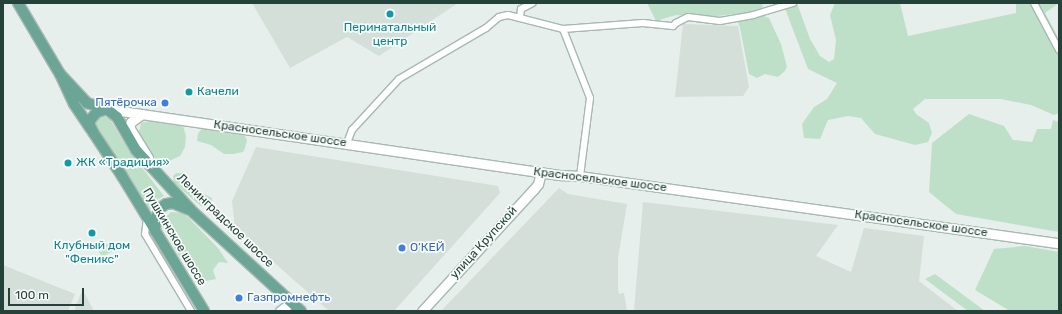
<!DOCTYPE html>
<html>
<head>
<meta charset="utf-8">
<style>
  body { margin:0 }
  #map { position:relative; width:1062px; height:314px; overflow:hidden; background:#e6efeb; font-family:Rubik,sans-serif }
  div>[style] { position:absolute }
  .built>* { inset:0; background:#d4dfda }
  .green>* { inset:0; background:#bfe0c8; transform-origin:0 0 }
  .roads { filter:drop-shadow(1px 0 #a8b8b2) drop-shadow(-1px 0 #a8b8b2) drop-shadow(0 1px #a8b8b2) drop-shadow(0 -1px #a8b8b2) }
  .street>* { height:6px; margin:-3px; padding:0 3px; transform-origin:3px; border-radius:3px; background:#fff }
  .secondary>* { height:9px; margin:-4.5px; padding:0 4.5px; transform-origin:4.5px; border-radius:4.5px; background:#fff }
  .primary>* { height:10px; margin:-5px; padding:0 5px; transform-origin:5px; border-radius:5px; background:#6aa596 }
  .dots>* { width:11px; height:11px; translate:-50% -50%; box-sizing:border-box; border:2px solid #f7fbf9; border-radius:50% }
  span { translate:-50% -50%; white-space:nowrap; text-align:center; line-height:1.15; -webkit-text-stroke:3.5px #f7fbf9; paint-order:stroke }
  .culture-label { font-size:12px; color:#0d838f }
  .left { translate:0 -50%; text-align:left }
  .shop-label { font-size:12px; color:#366cbe }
  .right { translate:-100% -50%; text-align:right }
  .street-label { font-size:12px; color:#24423a }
  .frame { position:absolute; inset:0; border:4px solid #24423a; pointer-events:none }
  .scale { position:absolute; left:8px; top:288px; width:76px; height:18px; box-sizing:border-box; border:2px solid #24423a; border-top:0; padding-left:5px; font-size:12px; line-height:14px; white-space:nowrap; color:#24423a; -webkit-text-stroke:3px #f7fbf9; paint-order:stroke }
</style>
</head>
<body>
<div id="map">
  <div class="built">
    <i style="clip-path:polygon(252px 3px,458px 3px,379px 56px,347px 37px,290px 68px)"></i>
    <i style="clip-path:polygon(683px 24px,738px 26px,749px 87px,743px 96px,675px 97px)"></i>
    <i style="clip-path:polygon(256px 147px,498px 186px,500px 193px,394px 311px,329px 311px,235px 228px,232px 201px)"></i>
    <i style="clip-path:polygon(559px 188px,568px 194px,627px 204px,618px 258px,618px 289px,619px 294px,624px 293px,627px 311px,441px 311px)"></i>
    <i style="clip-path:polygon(643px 202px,838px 225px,816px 256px,851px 272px,864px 228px,924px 236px,919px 281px,958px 311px,634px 311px)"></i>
    <i style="clip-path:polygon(3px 265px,75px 294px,68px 311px,3px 311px)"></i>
    <i style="clip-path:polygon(81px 293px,85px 294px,94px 311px,74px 311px)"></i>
  </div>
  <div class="green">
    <i style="clip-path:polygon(647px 3px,762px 3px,764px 16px,769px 18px,781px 44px,787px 67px,785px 71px,778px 77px,765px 74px,757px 78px,749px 74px,740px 28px,735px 14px,708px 17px,676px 15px,656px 21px)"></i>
    <i style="clip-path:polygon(777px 3px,797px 3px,810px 39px,820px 56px,829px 62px,834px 59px,836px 40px,830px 15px,835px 3px,900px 3px,908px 36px,1016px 13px,1016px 3px,1059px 3px,1045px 13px,1059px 39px,1059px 113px,1054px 115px,1031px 105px,1001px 99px,925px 99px,913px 109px,916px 114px,929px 123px,932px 133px,928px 142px,915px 145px,875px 134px,861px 118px,848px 116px,828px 120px,820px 139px,804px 138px,802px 124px,814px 107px,827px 99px,837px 83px,808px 69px,786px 11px)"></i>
    <i style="clip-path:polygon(969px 114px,1004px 126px,1013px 140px,1032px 142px,1037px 129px,1051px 129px,1053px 120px,1059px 122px,1059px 232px,956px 214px,929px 192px,932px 143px)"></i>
    <i style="clip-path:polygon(104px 116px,110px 119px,130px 152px,164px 196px,155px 201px,149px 211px,97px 129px,96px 122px,97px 119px)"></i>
    <i style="clip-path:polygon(149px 121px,183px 126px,186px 136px,185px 147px,180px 156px,165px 163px,155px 159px,138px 136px,141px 123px)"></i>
    <i style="clip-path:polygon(202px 128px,243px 133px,247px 140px,245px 148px,243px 152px,233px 154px,224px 154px,211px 145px,197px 141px,198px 134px)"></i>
    <i style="clip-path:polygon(176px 173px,183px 173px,186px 181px,193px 188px,212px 198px,212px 204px,207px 207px,201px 206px,196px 202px,174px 183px,173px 176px)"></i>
    <i style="clip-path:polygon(171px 212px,184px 213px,218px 248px,228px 263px,219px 262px,213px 270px,216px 279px,206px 281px,192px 274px,179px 256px,162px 226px,165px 218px)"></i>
    <i style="left:111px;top:242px;width:9px;height:15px;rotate:63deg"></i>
    <i style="clip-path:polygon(1025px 246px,1059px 252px,1059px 311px,1010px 311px,975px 290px,994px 249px)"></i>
    <i style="clip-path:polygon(935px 274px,985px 311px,968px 311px,925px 279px)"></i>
  </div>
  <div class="roads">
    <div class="street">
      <i style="left:1034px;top:3px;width:53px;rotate:62deg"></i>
      <i style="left:520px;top:17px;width:8px;rotate:-83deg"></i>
      <i style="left:521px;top:9px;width:13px;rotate:-27deg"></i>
      <i style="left:563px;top:29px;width:80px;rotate:-4.3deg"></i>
      <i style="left:643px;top:23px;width:30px;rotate:6deg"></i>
      <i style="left:673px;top:26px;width:4px;rotate:-45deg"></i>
      <i style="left:676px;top:23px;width:13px;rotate:-27deg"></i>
      <i style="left:688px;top:17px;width:32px;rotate:7deg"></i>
      <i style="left:720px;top:21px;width:34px;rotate:-10deg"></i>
      <i style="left:753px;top:15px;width:42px;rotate:-16.7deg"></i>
      <i style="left:347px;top:143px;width:14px;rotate:-69deg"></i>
      <i style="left:352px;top:130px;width:69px;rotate:-47.3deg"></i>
      <i style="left:399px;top:79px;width:101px;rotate:-30.4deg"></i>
      <i style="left:486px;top:28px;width:17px;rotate:-40deg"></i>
      <i style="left:499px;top:17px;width:9px;rotate:-13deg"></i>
      <i style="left:508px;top:15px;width:57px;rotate:14.3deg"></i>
      <i style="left:563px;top:29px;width:74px;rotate:68.6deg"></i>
      <i style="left:590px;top:98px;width:79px;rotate:97.3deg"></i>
      <i style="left:147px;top:218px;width:16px;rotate:97deg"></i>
      <i style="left:145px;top:234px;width:90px;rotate:59.1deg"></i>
    </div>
    <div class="secondary">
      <i style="left:107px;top:109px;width:459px;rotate:8.3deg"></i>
      <i style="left:561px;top:175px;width:19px;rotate:3deg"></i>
      <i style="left:580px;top:176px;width:484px;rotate:8deg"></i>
      <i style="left:142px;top:114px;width:14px;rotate:144deg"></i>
      <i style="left:131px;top:122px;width:5px;rotate:112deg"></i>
      <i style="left:129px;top:127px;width:36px;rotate:58deg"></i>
      <i style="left:280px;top:311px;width:15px;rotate:-37deg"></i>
      <i style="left:422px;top:311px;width:164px;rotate:-47.5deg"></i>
      <i style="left:533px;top:190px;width:8px;rotate:-50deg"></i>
      <i style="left:538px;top:184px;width:12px;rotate:-76deg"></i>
    </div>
    <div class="primary">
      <i style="left:18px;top:3px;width:82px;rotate:59.4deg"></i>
      <i style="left:60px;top:74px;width:33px;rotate:65deg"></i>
      <i style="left:74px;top:104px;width:30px;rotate:56deg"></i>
      <i style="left:60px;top:74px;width:40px;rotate:47deg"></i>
      <i style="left:87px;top:103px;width:21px;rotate:17deg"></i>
      <i style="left:107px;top:109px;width:13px;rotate:39deg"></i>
      <i style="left:117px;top:117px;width:38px;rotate:60deg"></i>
      <i style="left:136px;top:150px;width:86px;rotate:47.4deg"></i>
      <i style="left:194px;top:213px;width:145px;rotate:42.5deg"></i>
      <i style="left:107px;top:109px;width:10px;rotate:163deg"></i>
      <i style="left:97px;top:112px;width:9px;rotate:131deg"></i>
      <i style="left:91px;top:119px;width:4px;rotate:117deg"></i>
      <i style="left:89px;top:123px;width:10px;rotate:66deg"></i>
      <i style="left:93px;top:132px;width:53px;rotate:56.6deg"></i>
      <i style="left:122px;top:176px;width:158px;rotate:58.7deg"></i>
      <i style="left:155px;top:231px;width:13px;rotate:-86deg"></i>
      <i style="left:156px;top:218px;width:11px;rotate:-68deg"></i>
      <i style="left:160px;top:208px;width:7px;rotate:-34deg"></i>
      <i style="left:166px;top:204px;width:7px;rotate:-8deg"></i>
      <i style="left:173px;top:203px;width:18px;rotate:22deg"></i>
    </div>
  </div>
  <div class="dots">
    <i style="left:390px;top:14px;background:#0f9aa8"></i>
    <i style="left:189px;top:92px;background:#0f9aa8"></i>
    <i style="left:165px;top:103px;background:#3f7fe0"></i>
    <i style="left:68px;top:163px;background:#0f9aa8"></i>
    <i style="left:92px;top:233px;background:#0f9aa8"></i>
    <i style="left:402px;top:248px;background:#3f7fe0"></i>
    <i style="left:239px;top:298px;background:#3f7fe0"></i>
  </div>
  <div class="culture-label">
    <span style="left:390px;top:35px">Перинатальный<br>центр</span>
    <span class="left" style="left:197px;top:92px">Качели</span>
    <span class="left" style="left:76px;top:163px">ЖК «Традиция»</span>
    <span style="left:92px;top:253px">Клубный дом<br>"Феникс"</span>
  </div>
  <div class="shop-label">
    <span class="right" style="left:157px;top:103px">Пятёрочка</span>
    <span class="left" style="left:410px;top:248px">О’КЕЙ</span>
    <span class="left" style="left:247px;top:298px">Газпромнефть</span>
  </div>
  <div class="street-label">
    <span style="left:280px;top:134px;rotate:8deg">Красносельское шоссе</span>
    <span style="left:600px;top:180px;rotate:7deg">Красносельское шоссе</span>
    <span style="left:225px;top:221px;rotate:44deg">Ленинградское шоссе</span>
    <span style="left:921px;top:224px;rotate:8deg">Красносельское шоссе</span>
    <span style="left:174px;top:237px;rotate:59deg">Пушкинское шоссе</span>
    <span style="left:484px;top:243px;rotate:-48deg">улица Крупской</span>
  </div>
  <div class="frame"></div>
  <div class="scale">100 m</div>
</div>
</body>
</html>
